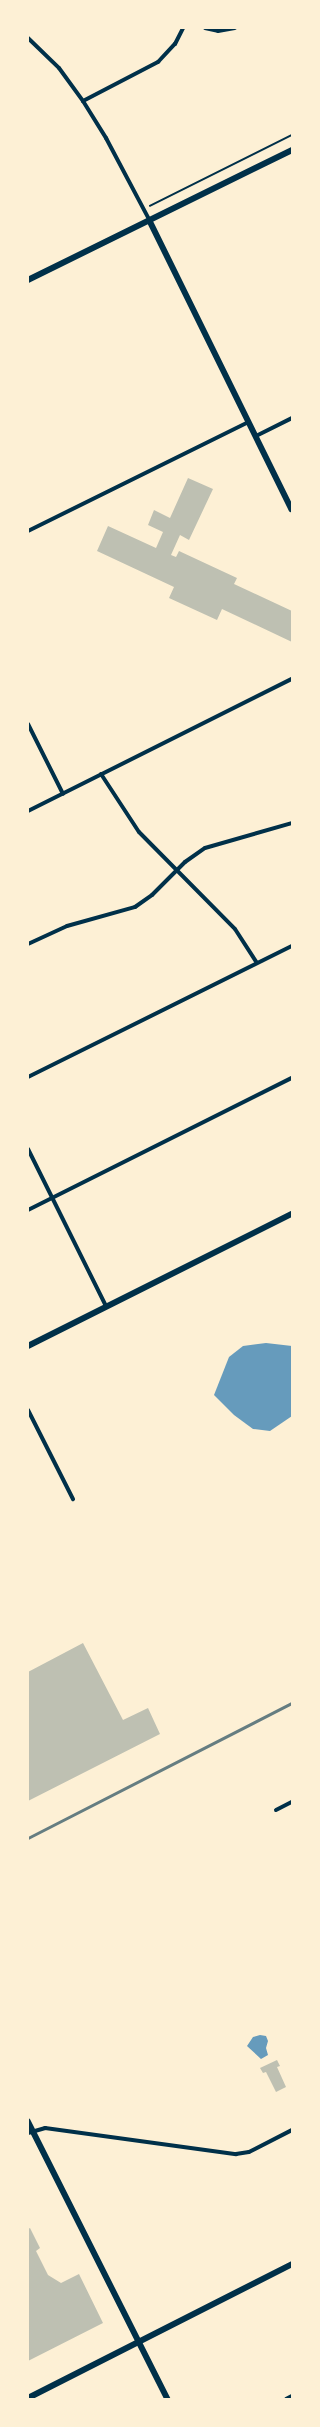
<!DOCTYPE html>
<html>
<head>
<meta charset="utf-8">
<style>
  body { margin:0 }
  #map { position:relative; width:320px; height:2427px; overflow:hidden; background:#fdf0d5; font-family:"DejaVu Sans",sans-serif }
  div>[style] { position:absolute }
  .water>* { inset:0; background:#669bbc }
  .building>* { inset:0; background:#bec0b2 }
  .path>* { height:1.5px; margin:-0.75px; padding:0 0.75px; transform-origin:0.75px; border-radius:0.75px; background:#003049 }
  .minor>* { height:4px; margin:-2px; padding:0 2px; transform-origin:2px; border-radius:2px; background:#003049 }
  .tertiary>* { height:5.5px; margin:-2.75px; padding:0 2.75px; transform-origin:2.75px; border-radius:2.75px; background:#003049 }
  .secondary>* { height:6px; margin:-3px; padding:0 3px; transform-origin:3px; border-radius:3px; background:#003049 }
  .rail>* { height:2.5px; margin:-1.25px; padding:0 1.25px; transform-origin:1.25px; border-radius:1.25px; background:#657d81 }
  span { translate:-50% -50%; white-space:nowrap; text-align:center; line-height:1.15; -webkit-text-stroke:3px #fdf0d5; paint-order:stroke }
  .frame { position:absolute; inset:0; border:29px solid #fdf0d5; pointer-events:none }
</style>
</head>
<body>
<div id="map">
  <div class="water">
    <i style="clip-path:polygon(266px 1343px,292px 1346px,292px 1416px,270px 1431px,253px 1429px,234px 1415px,214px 1395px,229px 1357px,243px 1346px)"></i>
    <i style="clip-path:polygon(260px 2035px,266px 2036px,268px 2041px,266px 2048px,268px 2055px,261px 2059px,247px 2046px,253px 2037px)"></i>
  </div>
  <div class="building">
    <i style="clip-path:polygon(188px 478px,213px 489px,189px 540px,180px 535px,171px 555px,176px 557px,179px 551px,237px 578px,234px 584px,292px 611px,292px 642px,222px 609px,217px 620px,169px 598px,174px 587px,97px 551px,108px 526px,156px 548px,163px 532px,148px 525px,154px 510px,170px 518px)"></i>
    <i style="clip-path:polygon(83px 1643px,123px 1720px,148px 1708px,160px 1734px,28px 1801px,28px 1672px)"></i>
    <i style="clip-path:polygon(277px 2060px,280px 2066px,277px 2067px,286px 2087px,276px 2092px,266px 2072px,263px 2073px,260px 2068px)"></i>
    <i style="clip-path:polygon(30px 2228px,40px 2248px,36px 2251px,48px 2275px,61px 2283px,79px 2274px,103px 2323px,28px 2361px,28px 2229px)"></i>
  </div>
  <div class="path">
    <i style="left:150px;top:206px;width:159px;rotate:-26.6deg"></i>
  </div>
  <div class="minor">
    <i style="left:205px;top:28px;width:13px;rotate:13deg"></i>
    <i style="left:218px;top:31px;width:17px;rotate:-10deg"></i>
    <i style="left:28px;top:38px;width:43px;rotate:44.1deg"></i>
    <i style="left:59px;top:68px;width:41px;rotate:54deg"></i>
    <i style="left:83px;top:101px;width:44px;rotate:58.1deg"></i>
    <i style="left:106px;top:138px;width:94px;rotate:62.1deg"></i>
    <i style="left:83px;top:101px;width:85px;rotate:-27.5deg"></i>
    <i style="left:158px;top:62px;width:25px;rotate:-47deg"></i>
    <i style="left:175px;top:44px;width:18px;rotate:-63deg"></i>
    <i style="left:256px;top:436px;width:40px;rotate:-26.6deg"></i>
    <i style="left:28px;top:531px;width:246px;rotate:-26.3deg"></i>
    <i style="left:28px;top:724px;width:78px;rotate:63.4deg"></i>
    <i style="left:101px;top:774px;width:69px;rotate:56.8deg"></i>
    <i style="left:139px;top:832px;width:136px;rotate:45.3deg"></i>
    <i style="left:235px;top:929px;width:40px;rotate:57.1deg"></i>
    <i style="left:28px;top:811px;width:295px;rotate:-26.6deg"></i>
    <i style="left:28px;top:944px;width:43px;rotate:-24.8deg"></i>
    <i style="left:67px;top:926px;width:71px;rotate:-15.6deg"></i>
    <i style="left:135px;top:907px;width:21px;rotate:-35deg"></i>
    <i style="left:152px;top:895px;width:47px;rotate:-45deg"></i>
    <i style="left:185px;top:862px;width:24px;rotate:-35deg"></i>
    <i style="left:205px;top:848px;width:91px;rotate:-16deg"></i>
    <i style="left:28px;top:1077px;width:295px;rotate:-26.4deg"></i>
    <i style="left:28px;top:1149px;width:175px;rotate:63.6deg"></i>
    <i style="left:28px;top:1210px;width:295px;rotate:-26.6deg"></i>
    <i style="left:28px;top:1410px;width:100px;rotate:63.2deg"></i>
    <i style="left:276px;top:1810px;width:18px;rotate:-27deg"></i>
    <i style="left:28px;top:2133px;width:18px;rotate:-16deg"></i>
    <i style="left:45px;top:2128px;width:193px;rotate:7.8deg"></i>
    <i style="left:236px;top:2154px;width:13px;rotate:-9deg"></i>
    <i style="left:249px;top:2152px;width:48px;rotate:-27.1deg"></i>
    <i style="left:286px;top:2399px;width:7px;rotate:-27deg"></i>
  </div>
  <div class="tertiary">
    <i style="left:150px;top:221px;width:321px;rotate:63.8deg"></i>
    <i style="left:28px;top:280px;width:294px;rotate:-26.2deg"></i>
    <i style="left:28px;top:1346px;width:295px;rotate:-26.6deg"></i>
    <i style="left:28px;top:2121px;width:311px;rotate:63.3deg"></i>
  </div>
  <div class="secondary">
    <i style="left:28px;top:2398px;width:296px;rotate:-26.9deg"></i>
  </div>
  <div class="rail">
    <i style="left:28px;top:1838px;width:297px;rotate:-27.1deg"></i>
  </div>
  <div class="frame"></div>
</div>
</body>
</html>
